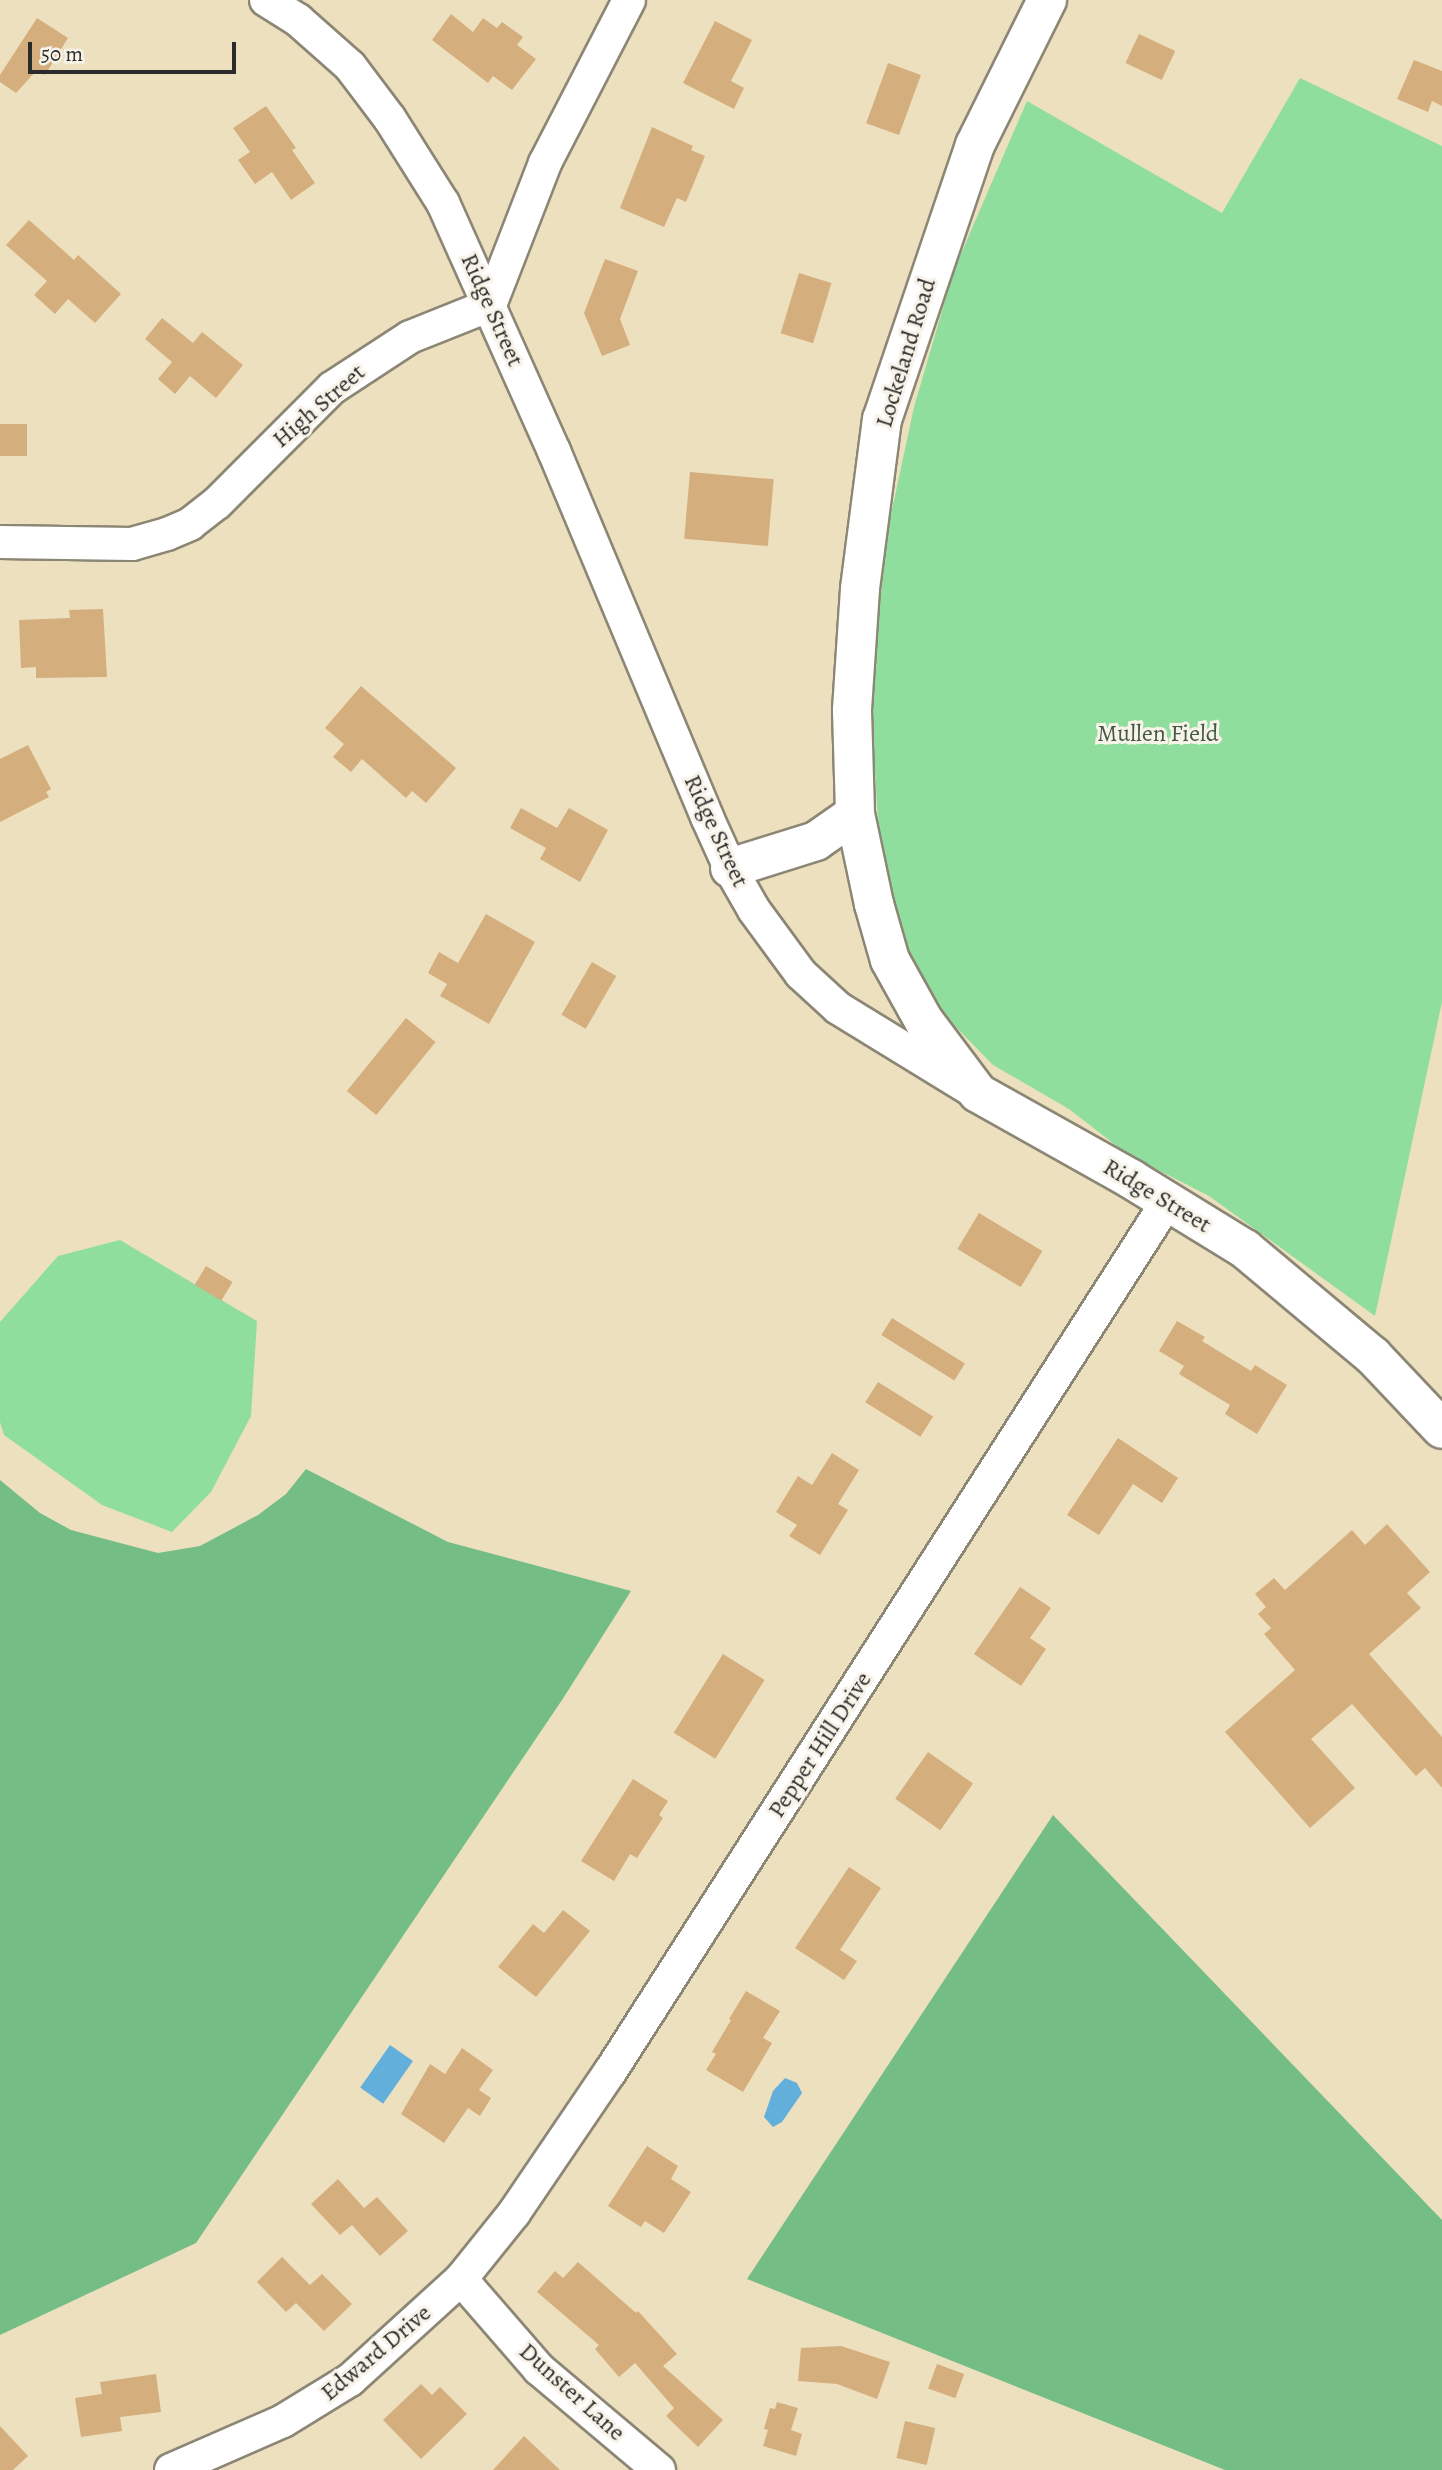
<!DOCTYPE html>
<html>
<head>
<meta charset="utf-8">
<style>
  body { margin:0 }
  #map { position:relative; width:1442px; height:2470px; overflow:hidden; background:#ede0bf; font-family:Alegreya,serif }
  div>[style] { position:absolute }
  .green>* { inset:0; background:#90de9d }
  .forest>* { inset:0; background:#74bd84 }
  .water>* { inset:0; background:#63afdc; transform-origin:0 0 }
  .building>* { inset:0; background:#d5ae7e; transform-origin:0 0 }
  .roads { filter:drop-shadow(2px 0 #8c8675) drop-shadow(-2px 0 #8c8675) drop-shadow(0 2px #8c8675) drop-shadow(0 -2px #8c8675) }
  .minor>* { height:32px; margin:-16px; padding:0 16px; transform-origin:16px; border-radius:16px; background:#fff }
  .major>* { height:38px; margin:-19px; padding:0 19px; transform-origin:19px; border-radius:19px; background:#fff }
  span { translate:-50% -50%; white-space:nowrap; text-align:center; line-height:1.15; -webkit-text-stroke:6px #f7f3e8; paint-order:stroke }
  .street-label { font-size:24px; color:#2b2b2b }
  .park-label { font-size:24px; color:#445848 }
  .scale { position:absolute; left:28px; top:42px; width:208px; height:32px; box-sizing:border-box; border:4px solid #2b2b2b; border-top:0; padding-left:9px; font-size:21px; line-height:24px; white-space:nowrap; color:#2b2b2b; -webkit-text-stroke:5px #f7f3e8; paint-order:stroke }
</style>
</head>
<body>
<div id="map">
  <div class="green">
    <i style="clip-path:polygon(1300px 78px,1442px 146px,1442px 1002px,1375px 1316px,1209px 1196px,1127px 1154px,1069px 1109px,993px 1065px,918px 988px,880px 855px,871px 706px,886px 538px,914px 407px,954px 270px,1027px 101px,1222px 213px)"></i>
    <i style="clip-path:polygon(120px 1240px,257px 1321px,251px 1416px,211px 1492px,172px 1532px,102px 1505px,4px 1435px,0 1422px,0 1322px,58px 1256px)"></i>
  </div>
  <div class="forest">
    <i style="clip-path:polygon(306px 1469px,448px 1542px,631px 1591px,564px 1697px,196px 2243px,0 2335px,0 1480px,40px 1513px,71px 1530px,158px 1553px,200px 1546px,258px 1515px,286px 1494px)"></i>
    <i style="clip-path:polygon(1053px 1815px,1442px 2220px,1442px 2470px,1225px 2470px,747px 2279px)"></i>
  </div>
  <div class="water">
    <i style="left:390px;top:2045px;width:28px;height:52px;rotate:35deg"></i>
    <i style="clip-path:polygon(785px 2078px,797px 2083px,802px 2093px,782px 2122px,773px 2127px,764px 2117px,773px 2091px)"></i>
  </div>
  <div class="building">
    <i style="clip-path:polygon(451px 14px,473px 32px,483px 18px,497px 28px,502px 22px,523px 37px,517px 45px,536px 59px,512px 90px,493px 76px,488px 83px,432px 40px)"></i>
    <i style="clip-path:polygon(37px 18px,68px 38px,45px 75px,37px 70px,16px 93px,0 82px,0 75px)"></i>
    <i style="clip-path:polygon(715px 21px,752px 40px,731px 81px,744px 88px,734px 109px,683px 83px)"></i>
    <i style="left:1139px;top:34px;width:40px;height:32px;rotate:25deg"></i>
    <i style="clip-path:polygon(1414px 60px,1442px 71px,1442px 106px,1432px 101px,1428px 112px,1397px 99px)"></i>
    <i style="left:888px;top:63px;width:35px;height:64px;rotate:20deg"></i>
    <i style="clip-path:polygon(266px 106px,296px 148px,292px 150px,315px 183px,291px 200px,272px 172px,255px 184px,238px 160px,250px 152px,233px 128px)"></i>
    <i style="clip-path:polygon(652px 127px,693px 146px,691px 150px,705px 156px,686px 202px,677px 198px,664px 227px,620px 208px)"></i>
    <i style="clip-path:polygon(29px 220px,74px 260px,78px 255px,121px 294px,95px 323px,68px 299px,55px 314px,34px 295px,47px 281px,6px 245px)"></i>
    <i style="clip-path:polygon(605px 259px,638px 271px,620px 319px,630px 345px,602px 356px,584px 313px)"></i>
    <i style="left:799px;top:273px;width:34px;height:63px;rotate:17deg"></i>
    <i style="clip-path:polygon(162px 318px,193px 343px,202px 332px,243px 365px,216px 398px,190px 376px,175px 394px,158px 379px,172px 362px,145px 339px)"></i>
    <i style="left:27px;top:424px;width:32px;height:27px;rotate:90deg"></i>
    <i style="left:690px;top:472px;width:84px;height:67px;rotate:5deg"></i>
    <i style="clip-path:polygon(103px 609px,107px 677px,36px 678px,36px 667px,21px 668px,19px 620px,70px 618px,69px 610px)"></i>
    <i style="clip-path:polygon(361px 686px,456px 768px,426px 803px,412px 791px,406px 798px,362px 759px,351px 772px,333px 757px,344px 744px,325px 728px)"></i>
    <i style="clip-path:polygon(28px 745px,51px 789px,46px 792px,49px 797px,0 822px,0 759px)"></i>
    <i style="clip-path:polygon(521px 808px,557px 828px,569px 808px,608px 830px,580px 882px,540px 859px,546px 848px,510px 828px)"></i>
    <i style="clip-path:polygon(486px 914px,535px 942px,489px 1024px,440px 996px,447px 984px,428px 973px,439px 952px,458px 963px)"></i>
    <i style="left:592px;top:962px;width:28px;height:61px;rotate:30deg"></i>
    <i style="left:406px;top:1018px;width:38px;height:94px;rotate:39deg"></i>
    <i style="left:979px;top:1213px;width:74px;height:42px;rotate:31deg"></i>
    <i style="left:206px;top:1266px;width:31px;height:22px;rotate:31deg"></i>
    <i style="left:892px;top:1318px;width:86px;height:20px;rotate:32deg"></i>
    <i style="clip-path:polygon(1177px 1321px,1205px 1337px,1202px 1341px,1251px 1371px,1255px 1365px,1287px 1385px,1257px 1434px,1225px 1414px,1230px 1405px,1179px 1374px,1184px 1366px,1159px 1351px)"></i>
    <i style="left:878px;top:1382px;width:65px;height:24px;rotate:32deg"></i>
    <i style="clip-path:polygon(1118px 1438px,1178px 1478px,1162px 1503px,1133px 1484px,1099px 1535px,1067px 1515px)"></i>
    <i style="clip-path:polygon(832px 1453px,859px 1470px,838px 1504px,848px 1510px,820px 1555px,789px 1536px,797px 1525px,776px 1512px,798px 1476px,812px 1485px)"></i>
    <i style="clip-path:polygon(1387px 1524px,1430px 1572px,1407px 1593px,1421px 1608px,1369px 1654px,1442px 1737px,1442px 1788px,1425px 1768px,1416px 1776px,1352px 1704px,1311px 1739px,1355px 1788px,1310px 1828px,1225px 1732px,1295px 1670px,1264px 1634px,1271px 1628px,1258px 1614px,1266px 1607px,1255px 1594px,1274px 1578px,1285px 1590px,1352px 1530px,1365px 1545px)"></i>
    <i style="clip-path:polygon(1020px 1587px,1051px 1608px,1030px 1638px,1046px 1649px,1021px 1686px,974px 1654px)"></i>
    <i style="left:723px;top:1654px;width:49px;height:93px;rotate:32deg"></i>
    <i style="left:928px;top:1752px;width:55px;height:57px;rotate:35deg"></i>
    <i style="clip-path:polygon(633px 1779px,668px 1801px,659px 1815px,663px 1818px,637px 1858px,630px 1854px,614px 1881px,581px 1861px)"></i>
    <i style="clip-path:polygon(849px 1867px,881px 1888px,840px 1950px,857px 1961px,844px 1980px,795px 1948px)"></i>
    <i style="clip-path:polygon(563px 1910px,590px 1931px,536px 1997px,498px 1967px,533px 1924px,544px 1933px)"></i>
    <i style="clip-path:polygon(746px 1991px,780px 2011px,763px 2038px,772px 2043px,743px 2092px,706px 2070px,716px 2054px,712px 2052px,731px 2020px,729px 2019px)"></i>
    <i style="clip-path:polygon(462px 2048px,493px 2070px,479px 2090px,491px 2098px,480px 2116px,468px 2108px,444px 2143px,401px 2114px,430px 2064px,445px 2074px)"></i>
    <i style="clip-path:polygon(647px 2146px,678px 2166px,671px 2179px,691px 2192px,664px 2233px,645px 2221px,641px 2227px,608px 2206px)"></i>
    <i style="clip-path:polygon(338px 2179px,364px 2208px,377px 2197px,408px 2231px,380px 2256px,352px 2225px,340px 2235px,311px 2204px)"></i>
    <i style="clip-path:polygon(282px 2257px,310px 2285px,322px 2274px,352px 2304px,324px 2331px,296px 2303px,286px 2312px,257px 2282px)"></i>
    <i style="clip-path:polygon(578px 2262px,636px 2313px,638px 2311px,677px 2354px,663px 2366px,723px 2420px,698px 2447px,666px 2416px,674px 2408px,635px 2363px,619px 2377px,595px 2349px,599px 2345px,537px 2292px,555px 2271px,563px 2278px)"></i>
    <i style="clip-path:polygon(841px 2346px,890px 2362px,877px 2399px,837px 2384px,798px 2381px,801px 2348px)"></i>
    <i style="left:937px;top:2364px;width:29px;height:26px;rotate:20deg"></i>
    <i style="clip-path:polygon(156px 2374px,161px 2412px,120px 2417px,122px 2431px,81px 2437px,75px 2398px,102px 2394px,100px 2382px)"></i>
    <i style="clip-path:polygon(421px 2384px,432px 2395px,440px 2387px,467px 2414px,421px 2459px,383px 2420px)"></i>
    <i style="clip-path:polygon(777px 2402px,798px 2408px,791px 2430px,802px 2434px,796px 2456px,763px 2446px,768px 2430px,764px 2429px,770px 2408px,775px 2409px)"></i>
    <i style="left:905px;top:2421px;width:31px;height:38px;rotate:13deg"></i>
    <i style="clip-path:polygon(0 2426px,28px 2456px,13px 2470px,0 2470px)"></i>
    <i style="clip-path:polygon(524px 2436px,560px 2470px,493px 2470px)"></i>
  </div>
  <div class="roads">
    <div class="minor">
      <i style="left:266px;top:0;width:38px;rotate:32deg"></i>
      <i style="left:298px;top:20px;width:69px;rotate:41.5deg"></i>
      <i style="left:350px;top:66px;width:66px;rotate:53deg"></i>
      <i style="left:390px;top:119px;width:99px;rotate:57.8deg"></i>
      <i style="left:443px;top:203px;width:272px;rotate:65.9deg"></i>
      <i style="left:554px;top:451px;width:397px;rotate:67.3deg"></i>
      <i style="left:707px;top:817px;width:56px;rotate:65.7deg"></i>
      <i style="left:730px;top:868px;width:48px;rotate:60.3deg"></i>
      <i style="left:754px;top:910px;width:79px;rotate:53.7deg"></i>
      <i style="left:801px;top:974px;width:50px;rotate:42.6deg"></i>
      <i style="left:838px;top:1008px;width:155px;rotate:31.5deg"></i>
      <i style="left:0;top:542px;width:132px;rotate:0.9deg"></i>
      <i style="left:132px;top:544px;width:36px;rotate:-16deg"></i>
      <i style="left:167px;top:534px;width:25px;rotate:-23deg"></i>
      <i style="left:190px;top:524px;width:34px;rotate:-38deg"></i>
      <i style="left:217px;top:503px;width:163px;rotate:-45deg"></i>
      <i style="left:332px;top:388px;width:93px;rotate:-33.2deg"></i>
      <i style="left:410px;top:337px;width:86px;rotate:-21.8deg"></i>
      <i style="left:490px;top:305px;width:152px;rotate:-68.8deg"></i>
      <i style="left:545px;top:163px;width:183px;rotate:-62.7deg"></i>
      <i style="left:461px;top:2279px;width:119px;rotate:49.1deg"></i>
      <i style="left:539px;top:2369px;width:157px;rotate:40.1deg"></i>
      <i style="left:171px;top:2470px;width:122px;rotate:-23.6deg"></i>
      <i style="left:283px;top:2421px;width:79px;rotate:-31.5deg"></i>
      <i style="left:350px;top:2380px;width:150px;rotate:-42.3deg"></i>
      <i style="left:461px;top:2279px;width:85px;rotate:-51.2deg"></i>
      <i style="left:514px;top:2213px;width:171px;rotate:-55.8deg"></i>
      <i style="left:610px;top:2072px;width:1033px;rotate:-57.37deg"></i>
    </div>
    <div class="major">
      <i style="left:1047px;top:0;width:162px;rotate:116.4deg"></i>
      <i style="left:975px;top:145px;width:289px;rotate:108.7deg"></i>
      <i style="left:882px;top:419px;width:171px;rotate:97.4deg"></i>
      <i style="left:860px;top:589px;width:122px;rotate:93.8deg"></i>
      <i style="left:852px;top:711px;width:103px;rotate:88.3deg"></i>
      <i style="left:855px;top:814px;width:92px;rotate:78.1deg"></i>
      <i style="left:874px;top:904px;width:58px;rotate:74.1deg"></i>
      <i style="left:890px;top:960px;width:70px;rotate:60.9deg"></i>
      <i style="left:924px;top:1021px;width:90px;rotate:53.1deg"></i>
      <i style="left:978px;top:1093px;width:176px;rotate:29.3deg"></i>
      <i style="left:1131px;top:1179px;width:134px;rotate:31.6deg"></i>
      <i style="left:1245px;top:1249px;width:167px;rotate:39.9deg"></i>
      <i style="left:1373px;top:1356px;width:100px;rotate:46.6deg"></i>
      <i style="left:730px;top:868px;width:90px;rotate:-17.4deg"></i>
      <i style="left:816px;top:841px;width:47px;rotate:-34.7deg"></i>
    </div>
  </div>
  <div class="street-label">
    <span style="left:492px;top:310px;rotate:66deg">Ridge Street</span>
    <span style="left:906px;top:353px;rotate:-73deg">Lockeland Road</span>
    <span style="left:319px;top:406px;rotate:-41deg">High Street</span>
    <span style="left:716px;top:831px;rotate:65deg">Ridge Street</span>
    <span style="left:1157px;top:1196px;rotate:31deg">Ridge Street</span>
    <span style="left:820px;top:1745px;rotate:-57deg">Pepper Hill Drive</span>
    <span style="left:376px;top:2353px;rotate:-40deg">Edward Drive</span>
    <span style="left:572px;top:2392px;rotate:42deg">Dunster Lane</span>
  </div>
  <div class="park-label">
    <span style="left:1158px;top:734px">Mullen Field</span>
  </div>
  <div class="scale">50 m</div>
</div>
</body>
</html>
